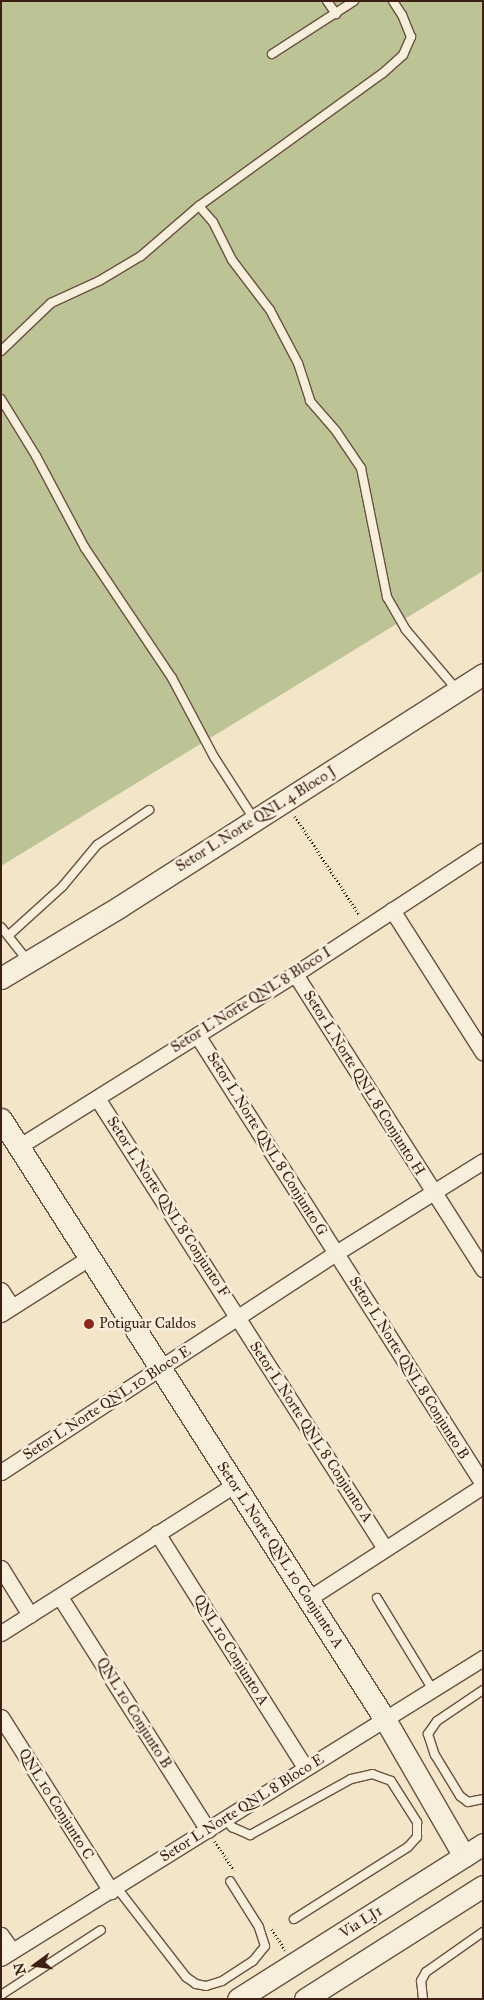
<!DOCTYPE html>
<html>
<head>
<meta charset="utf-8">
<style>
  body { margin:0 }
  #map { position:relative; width:484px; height:2000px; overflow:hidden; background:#f2e5c8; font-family:"IM FELL Great Primer",serif }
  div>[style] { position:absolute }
  .green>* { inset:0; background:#bcc495 }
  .path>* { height:2.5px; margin-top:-1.25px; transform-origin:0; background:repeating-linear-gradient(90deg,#3d2013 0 1px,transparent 0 3.5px) }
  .roads { filter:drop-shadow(1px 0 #6a5140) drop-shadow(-1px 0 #6a5140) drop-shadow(0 1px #6a5140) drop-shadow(0 -1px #6a5140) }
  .lane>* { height:8px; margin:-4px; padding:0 4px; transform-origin:4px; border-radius:4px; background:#f7eedb }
  .street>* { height:15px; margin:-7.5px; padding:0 7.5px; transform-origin:7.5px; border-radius:7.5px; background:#f7eedb }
  .secondary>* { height:21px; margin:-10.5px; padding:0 10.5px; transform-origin:10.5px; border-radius:10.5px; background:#f7eedb }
  .dots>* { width:14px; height:14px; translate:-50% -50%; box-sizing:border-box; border:2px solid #f7eedb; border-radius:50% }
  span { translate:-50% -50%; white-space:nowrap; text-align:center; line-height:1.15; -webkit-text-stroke:5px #f7eedb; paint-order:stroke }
  .street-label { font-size:15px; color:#3d2013 }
  .poi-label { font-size:15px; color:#3d2013 }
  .left { translate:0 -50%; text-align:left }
  .frame { position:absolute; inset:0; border:2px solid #3d2013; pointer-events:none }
  .north { position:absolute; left:10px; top:1940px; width:50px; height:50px; -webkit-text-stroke:4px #f7eedb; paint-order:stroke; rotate:256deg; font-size:14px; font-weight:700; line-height:20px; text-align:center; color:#3d2013 }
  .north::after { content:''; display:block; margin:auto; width:18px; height:22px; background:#3d2013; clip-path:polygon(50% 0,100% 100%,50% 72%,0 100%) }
</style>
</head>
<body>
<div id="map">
  <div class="green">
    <i style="clip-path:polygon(1px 1px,483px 1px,483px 571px,1px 866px)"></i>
  </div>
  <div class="path">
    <i style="left:295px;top:816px;width:117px;rotate:56.9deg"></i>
    <i style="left:215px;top:1841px;width:35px;rotate:57deg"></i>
    <i style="left:272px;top:1929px;width:25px;rotate:58deg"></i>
  </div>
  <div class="roads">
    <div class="lane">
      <i style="left:327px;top:1px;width:16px;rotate:55deg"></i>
      <i style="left:272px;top:54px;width:98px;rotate:-32.9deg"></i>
      <i style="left:199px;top:206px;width:21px;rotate:49deg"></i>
      <i style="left:213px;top:222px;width:42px;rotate:63.4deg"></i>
      <i style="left:232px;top:260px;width:63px;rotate:52.8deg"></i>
      <i style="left:270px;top:310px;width:60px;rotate:62.2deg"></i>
      <i style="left:298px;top:363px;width:40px;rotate:72deg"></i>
      <i style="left:310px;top:401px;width:40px;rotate:49deg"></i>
      <i style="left:336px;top:431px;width:45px;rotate:56deg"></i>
      <i style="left:361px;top:468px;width:132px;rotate:78.6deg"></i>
      <i style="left:387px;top:597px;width:38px;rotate:60deg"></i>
      <i style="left:406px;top:630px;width:79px;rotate:49.6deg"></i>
      <i style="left:1px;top:351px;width:69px;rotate:-43.8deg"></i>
      <i style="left:51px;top:303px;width:53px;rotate:-24.6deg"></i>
      <i style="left:99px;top:281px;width:49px;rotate:-30.8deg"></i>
      <i style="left:141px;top:256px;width:77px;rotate:-40.8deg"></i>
      <i style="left:199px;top:206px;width:227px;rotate:-35.9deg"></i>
      <i style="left:383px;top:73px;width:27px;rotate:-42deg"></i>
      <i style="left:403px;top:55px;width:20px;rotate:-66deg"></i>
      <i style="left:411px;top:37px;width:24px;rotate:-112deg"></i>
      <i style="left:402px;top:15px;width:17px;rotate:-123deg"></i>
      <i style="left:1px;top:399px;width:67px;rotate:58.4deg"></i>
      <i style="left:36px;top:456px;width:104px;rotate:62deg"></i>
      <i style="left:85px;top:548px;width:156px;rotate:56.2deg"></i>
      <i style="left:172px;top:678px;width:89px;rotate:62deg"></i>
      <i style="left:214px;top:757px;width:74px;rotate:57.2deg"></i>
      <i style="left:1px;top:927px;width:43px;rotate:51.5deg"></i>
      <i style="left:9px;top:935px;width:72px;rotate:-42.2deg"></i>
      <i style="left:62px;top:887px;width:55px;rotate:-50.2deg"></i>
      <i style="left:97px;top:845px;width:63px;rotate:-33.9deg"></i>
      <i style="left:377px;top:1598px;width:108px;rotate:58.7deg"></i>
      <i style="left:483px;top:1690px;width:55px;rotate:146deg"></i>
      <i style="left:437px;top:1721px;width:16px;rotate:125deg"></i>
      <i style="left:428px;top:1734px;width:22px;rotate:72deg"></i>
      <i style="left:435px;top:1755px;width:48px;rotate:58.6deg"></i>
      <i style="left:460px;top:1796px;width:10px;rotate:37deg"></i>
      <i style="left:468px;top:1802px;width:15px;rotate:-11deg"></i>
      <i style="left:225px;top:1819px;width:11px;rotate:49deg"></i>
      <i style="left:232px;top:1827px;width:20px;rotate:24deg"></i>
      <i style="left:250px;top:1835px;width:115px;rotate:-29deg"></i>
      <i style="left:351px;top:1779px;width:22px;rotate:-13deg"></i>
      <i style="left:372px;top:1774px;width:20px;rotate:20deg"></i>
      <i style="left:391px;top:1781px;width:49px;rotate:57.6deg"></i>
      <i style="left:417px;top:1822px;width:15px;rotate:90deg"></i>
      <i style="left:417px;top:1837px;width:13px;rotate:132deg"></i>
      <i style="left:408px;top:1847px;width:135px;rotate:147.7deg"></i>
      <i style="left:117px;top:1888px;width:113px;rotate:52.2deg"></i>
      <i style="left:186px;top:1977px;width:12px;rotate:35deg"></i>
      <i style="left:196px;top:1984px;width:10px;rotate:11deg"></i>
      <i style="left:206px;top:1986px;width:17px;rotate:-17deg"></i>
      <i style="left:222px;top:1981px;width:37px;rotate:-33deg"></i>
      <i style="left:253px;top:1961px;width:19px;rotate:-51deg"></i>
      <i style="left:265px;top:1946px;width:20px;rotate:-108deg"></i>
      <i style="left:259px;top:1927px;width:54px;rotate:-122.2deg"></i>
      <i style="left:1px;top:1995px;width:119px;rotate:-33deg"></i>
      <i style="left:423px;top:1999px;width:18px;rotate:-96deg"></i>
      <i style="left:421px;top:1981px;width:10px;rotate:-61deg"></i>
      <i style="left:426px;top:1972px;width:70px;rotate:-35.1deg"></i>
    </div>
    <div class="street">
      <i style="left:392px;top:910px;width:169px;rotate:57.5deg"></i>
      <i style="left:295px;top:974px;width:350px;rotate:57.5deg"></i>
      <i style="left:197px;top:1035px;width:532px;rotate:57.5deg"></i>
      <i style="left:97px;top:1098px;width:533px;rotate:57.41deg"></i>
      <i style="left:18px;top:1147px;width:327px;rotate:-32deg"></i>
      <i style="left:295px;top:974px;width:225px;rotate:-33.2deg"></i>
      <i style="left:1px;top:1290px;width:20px;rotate:57deg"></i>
      <i style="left:1px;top:1314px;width:104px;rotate:-32.5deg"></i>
      <i style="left:1px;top:1472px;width:400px;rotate:-33.2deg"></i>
      <i style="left:336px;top:1253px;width:173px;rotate:-32deg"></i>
      <i style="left:157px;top:1533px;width:277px;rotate:57.7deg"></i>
      <i style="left:1px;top:1568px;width:55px;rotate:58.3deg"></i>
      <i style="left:60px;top:1597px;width:276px;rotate:57.6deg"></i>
      <i style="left:308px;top:1599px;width:208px;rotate:-32.9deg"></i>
      <i style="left:1px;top:1633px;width:276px;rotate:-32.4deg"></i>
      <i style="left:1px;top:1717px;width:206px;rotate:57.7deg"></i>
      <i style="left:1px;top:1935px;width:19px;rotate:55deg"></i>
      <i style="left:1px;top:1958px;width:568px;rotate:-31.9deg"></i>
    </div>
    <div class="secondary">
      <i style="left:1px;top:978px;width:138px;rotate:-31deg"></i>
      <i style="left:119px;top:907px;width:432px;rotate:-32.6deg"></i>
      <i style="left:1px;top:1119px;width:715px;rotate:57.4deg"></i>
      <i style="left:386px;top:1721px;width:156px;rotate:60deg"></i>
      <i style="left:238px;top:1999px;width:290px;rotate:-32.3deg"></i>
      <i style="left:305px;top:1999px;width:211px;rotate:-32.4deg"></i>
    </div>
  </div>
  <div class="dots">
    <i style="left:89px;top:1324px;background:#8f2418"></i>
  </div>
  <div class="street-label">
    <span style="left:256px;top:819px;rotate:-32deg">Setor L Norte QNL 4 Bloco J</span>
    <span style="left:251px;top:1000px;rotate:-32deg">Setor L Norte QNL 8 Bloco I</span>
    <span style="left:364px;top:1083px;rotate:58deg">Setor L Norte QNL 8 Conjunto H</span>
    <span style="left:267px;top:1144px;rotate:58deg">Setor L Norte QNL 8 Conjunto G</span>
    <span style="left:168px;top:1207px;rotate:57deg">Setor L Norte QNL 8 Conjunto F</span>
    <span style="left:409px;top:1368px;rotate:58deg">Setor L Norte QNL 8 Conjunto B</span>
    <span style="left:107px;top:1403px;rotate:-33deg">Setor L Norte QNL 10 Bloco E</span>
    <span style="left:311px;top:1432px;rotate:57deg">Setor L Norte QNL 8 Conjunto A</span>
    <span style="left:280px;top:1555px;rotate:57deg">Setor L Norte QNL 10 Conjunto A</span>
    <span style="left:231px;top:1650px;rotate:58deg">QNL 10 Conjunto A</span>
    <span style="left:134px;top:1713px;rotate:58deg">QNL 10 Conjunto B</span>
    <span style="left:56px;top:1804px;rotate:58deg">QNL 10 Conjunto C</span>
    <span style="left:242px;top:1808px;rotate:-32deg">Setor L Norte QNL 8 Bloco E</span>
    <span style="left:361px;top:1922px;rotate:-32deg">Via LJ1</span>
  </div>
  <div class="poi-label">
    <span class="left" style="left:99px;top:1324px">Potiguar Caldos</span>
  </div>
  <div class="frame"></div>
  <div class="north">N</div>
</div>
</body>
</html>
